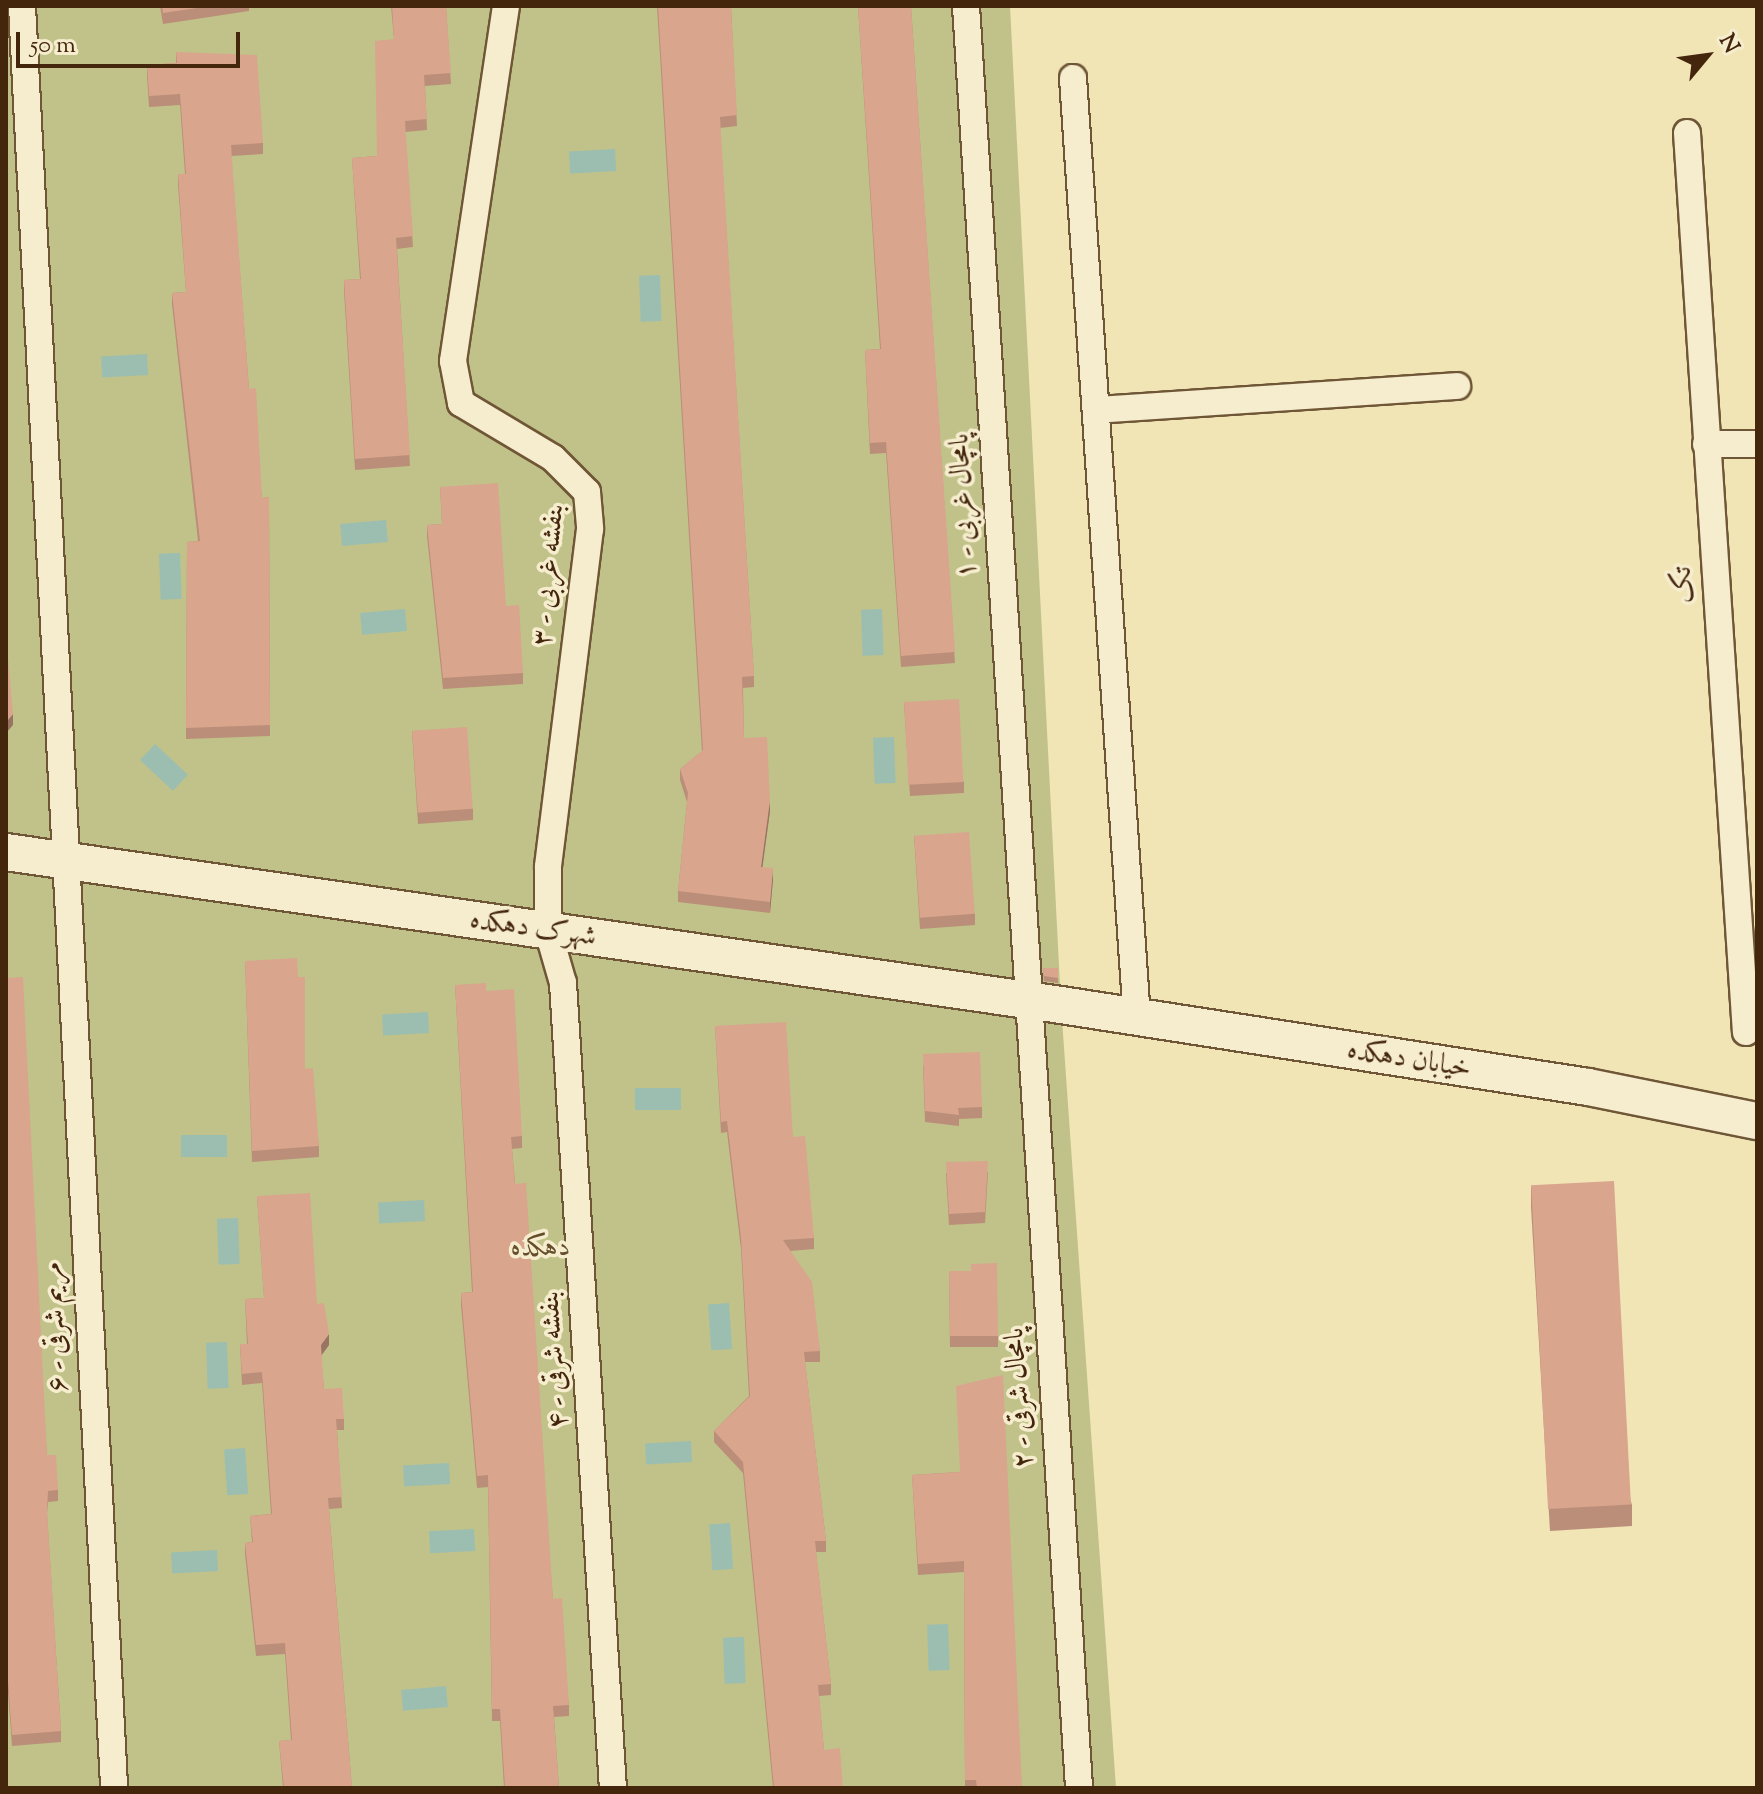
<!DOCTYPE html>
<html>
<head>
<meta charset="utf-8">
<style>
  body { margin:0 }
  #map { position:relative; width:1763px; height:1794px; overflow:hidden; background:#f1e4b5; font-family:"Sorts Mill Goudy",Amiri,serif }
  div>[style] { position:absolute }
  .green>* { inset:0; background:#c1c289 }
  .water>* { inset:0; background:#9bbeb0; transform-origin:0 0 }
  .roads { filter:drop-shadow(2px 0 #6f5636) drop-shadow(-2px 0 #6f5636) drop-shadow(0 2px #6f5636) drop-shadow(0 -2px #6f5636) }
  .street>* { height:26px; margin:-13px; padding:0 13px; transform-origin:13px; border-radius:13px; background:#f6edcf }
  .secondary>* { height:36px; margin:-18px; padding:0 18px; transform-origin:18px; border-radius:18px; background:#f6edcf }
  .wall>* { inset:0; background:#bb8e79 }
  .shaded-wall>* { inset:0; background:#987463 }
  .building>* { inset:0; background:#d9a58d; transform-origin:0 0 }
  span { translate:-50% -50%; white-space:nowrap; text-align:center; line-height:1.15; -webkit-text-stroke:7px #f6edcf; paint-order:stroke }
  .street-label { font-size:28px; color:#44260c }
  .park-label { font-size:28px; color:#634d2b; font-style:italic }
  .frame { position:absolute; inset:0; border:8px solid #44260c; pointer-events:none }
  .north { position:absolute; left:1667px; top:16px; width:80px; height:80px; -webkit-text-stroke:6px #f6edcf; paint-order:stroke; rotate:61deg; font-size:22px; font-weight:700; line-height:32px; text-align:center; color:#44260c }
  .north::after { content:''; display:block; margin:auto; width:28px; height:36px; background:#44260c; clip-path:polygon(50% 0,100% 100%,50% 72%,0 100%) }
  .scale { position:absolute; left:16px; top:32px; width:224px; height:36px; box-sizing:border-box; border:4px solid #44260c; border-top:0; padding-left:10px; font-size:24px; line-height:28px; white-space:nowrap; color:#44260c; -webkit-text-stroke:6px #f6edcf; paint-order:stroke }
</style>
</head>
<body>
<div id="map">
  <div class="green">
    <i style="clip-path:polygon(6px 6px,1010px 6px,1061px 1005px,1116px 1788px,6px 1788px)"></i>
  </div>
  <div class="water">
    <i style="left:615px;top:149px;width:22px;height:46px;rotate:87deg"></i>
    <i style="left:660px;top:275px;width:46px;height:21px;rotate:88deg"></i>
    <i style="left:147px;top:354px;width:21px;height:46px;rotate:87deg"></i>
    <i style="left:386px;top:520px;width:22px;height:46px;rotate:85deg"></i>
    <i style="left:180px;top:553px;width:46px;height:21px;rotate:88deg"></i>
    <i style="left:405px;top:609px;width:22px;height:45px;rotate:85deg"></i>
    <i style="left:882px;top:609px;width:46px;height:21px;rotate:88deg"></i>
    <i style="left:894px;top:737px;width:46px;height:21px;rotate:88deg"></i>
    <i style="left:155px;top:744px;width:45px;height:22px;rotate:43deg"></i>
    <i style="left:428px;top:1012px;width:21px;height:46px;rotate:87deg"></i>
    <i style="left:681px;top:1088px;width:22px;height:46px;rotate:90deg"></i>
    <i style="left:227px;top:1135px;width:22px;height:46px;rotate:90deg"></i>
    <i style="left:424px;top:1200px;width:21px;height:46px;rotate:87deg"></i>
    <i style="left:238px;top:1218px;width:46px;height:21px;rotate:88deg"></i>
    <i style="left:729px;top:1303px;width:46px;height:21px;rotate:86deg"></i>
    <i style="left:227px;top:1342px;width:46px;height:21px;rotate:88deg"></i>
    <i style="left:691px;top:1441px;width:21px;height:46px;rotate:87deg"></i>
    <i style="left:245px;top:1448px;width:46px;height:21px;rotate:86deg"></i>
    <i style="left:449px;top:1463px;width:21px;height:46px;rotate:87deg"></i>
    <i style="left:730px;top:1523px;width:46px;height:21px;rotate:86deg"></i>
    <i style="left:474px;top:1529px;width:22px;height:45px;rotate:87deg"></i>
    <i style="left:217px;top:1550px;width:21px;height:46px;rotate:87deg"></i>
    <i style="left:948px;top:1624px;width:46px;height:21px;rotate:88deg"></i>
    <i style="left:744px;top:1637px;width:46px;height:21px;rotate:88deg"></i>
    <i style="left:446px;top:1686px;width:21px;height:45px;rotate:85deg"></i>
  </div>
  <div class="roads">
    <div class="street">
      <i style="left:22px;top:6px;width:1784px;rotate:87.04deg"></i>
      <i style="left:506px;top:6px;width:359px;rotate:98.5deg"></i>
      <i style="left:453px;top:361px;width:43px;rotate:79.2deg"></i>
      <i style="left:461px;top:403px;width:107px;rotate:30.9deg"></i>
      <i style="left:553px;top:458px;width:48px;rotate:45deg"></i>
      <i style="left:587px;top:492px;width:37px;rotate:85deg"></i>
      <i style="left:590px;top:529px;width:341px;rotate:97.1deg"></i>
      <i style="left:548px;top:867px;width:64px;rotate:90deg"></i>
      <i style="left:548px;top:931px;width:54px;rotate:73.9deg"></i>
      <i style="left:563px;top:983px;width:807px;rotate:86.45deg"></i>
      <i style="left:966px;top:6px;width:1786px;rotate:86.37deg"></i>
      <i style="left:1073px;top:78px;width:943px;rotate:86.11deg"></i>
      <i style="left:1687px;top:133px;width:901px;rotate:86.25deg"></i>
      <i style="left:1096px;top:410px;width:362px;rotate:-3.8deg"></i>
      <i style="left:1706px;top:444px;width:51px"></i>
    </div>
    <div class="secondary">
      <i style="left:6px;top:852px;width:1066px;rotate:8.25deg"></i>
      <i style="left:1061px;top:1005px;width:533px;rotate:8.84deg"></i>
      <i style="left:1588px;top:1087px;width:172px;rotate:11.4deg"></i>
    </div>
  </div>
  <div class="wall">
    <i style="clip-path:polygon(160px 6px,249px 6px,249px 11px,163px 24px)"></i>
    <i style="clip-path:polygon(391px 6px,446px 6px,451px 84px,425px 86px,427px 130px,405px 132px,413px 247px,397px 249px,410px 466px,355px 470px,344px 291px,344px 280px,360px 279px,352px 158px,377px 156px,394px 39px)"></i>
    <i style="clip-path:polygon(657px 6px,731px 6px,737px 126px,720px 128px,754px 676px,754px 687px,743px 688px,744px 738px,770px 811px,762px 867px,773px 879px,770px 913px,678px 902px,678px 891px,687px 802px,680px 780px,680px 769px,702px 751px)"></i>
    <i style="clip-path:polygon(858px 6px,911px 6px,955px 663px,901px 667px,886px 453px,870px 454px,865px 350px,880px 349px)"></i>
    <i style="clip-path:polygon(176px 52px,263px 143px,263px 154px,231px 156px,249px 389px,262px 498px,269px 497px,270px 736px,186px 739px,187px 542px,198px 541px,172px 304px,172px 293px,186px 292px,178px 185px,178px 174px,185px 174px,180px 105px,149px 107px,147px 76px,147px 65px,176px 63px)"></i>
    <i style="clip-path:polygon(440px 487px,506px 606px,523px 673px,523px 684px,443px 689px,427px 536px,427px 525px,442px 524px)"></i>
    <i style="clip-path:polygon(904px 703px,964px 782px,964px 793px,910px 796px)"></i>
    <i style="clip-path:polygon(412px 731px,473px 809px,473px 820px,418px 824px)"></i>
    <i style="clip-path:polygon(914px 835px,975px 914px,975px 925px,920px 929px)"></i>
    <i style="clip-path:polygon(245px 961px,305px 1069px,319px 1146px,319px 1157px,252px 1162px)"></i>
    <i style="clip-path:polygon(1043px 968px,1058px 968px,1058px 983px,1044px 981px)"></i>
    <i style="clip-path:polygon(6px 978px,47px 1455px,58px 1490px,58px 1501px,48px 1502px,47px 1514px,61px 1731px,61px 1742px,12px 1746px,6px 1665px)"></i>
    <i style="clip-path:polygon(455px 985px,486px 991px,522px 1136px,522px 1148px,512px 1149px,553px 1599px,569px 1705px,569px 1716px,554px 1717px,559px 1788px,504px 1788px,500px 1721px,492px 1721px,488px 1487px,477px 1488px,461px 1305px,461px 1293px,472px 1292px)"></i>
    <i style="clip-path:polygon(715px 1026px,793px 1137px,814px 1238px,814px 1249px,790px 1251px,820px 1351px,820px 1362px,805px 1362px,826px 1541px,826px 1552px,816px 1552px,831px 1684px,831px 1695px,819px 1696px,824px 1750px,843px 1788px,773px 1788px,743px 1473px,714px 1442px,714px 1431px,749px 1396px,741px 1249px,727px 1132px,721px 1133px)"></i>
    <i style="clip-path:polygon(923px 1065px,982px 1107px,982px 1118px,959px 1119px,959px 1126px,925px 1122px)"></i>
    <i style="clip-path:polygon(988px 1172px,985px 1223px,949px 1225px,946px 1173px)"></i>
    <i style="clip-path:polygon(1531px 1185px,1632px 1505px,1632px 1526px,1550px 1531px,1531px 1207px)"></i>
    <i style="clip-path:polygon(257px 1196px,317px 1304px,329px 1345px,321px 1355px,324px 1389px,344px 1419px,344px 1430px,337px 1430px,342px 1508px,329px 1509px,352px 1788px,283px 1788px,279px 1741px,291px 1740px,285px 1654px,256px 1656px,245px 1554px,245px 1543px,252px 1542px,250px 1516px,271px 1514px,262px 1383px,242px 1385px,240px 1344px,247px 1344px,245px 1299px,264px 1298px)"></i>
    <i style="clip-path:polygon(949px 1271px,971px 1271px,998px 1336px,998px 1347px,950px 1347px)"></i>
    <i style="clip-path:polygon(960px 1472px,1022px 1788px,965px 1788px,964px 1572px,918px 1575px,912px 1475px)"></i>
  </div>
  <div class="shaded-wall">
    <i style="clip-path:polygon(13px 714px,13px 725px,6px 733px,6px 722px)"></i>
    <i style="clip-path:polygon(770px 800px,770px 811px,761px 878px,761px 867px)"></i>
    <i style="clip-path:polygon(773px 868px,773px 879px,770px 913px,770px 902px)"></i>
    <i style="clip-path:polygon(329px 1334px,329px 1345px,321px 1356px,321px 1345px)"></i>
  </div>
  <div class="building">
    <i style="clip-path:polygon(162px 6px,211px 6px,163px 13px)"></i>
    <i style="clip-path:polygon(392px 6px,446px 6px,451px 73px,424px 75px,427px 119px,405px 121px,413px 236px,396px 238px,410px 455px,355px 459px,344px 280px,361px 279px,352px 158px,377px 156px,375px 41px,394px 39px)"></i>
    <i style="clip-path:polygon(658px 6px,731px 6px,737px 115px,720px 117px,754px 676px,742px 677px,744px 738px,767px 737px,770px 800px,761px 867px,773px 868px,770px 902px,678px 891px,688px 793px,680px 769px,703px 750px)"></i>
    <i style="clip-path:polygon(858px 6px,911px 6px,955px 652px,901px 656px,886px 442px,870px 443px,865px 350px,881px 349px)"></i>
    <i style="clip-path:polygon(176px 52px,257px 55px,263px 143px,231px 145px,249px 389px,256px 388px,262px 498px,269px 497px,270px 725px,186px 728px,187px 542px,200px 541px,172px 293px,186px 292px,178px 174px,186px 174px,180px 94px,149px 96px,147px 65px,177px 63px)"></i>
    <i style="clip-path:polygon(498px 483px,506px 606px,519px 605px,523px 673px,443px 678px,427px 525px,442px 524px,440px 487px)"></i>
    <i style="clip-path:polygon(6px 635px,13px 714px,6px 722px)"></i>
    <i style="left:959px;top:699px;width:83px;height:55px;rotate:87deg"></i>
    <i style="left:467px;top:727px;width:82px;height:55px;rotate:86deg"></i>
    <i style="left:969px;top:832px;width:82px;height:55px;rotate:86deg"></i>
    <i style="clip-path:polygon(297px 958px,298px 977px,305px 977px,305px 1069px,313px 1068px,319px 1146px,252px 1151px,245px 961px)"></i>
    <i style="clip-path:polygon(1043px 968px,1058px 968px,1058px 978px,1044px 976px)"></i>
    <i style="clip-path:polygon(23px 977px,47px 1455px,56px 1455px,58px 1490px,48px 1491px,47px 1510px,61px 1731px,12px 1735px,6px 1654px,6px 978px)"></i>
    <i style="clip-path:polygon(486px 983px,486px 991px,514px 989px,522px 1136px,511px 1137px,515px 1184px,526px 1183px,553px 1599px,562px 1598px,569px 1705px,553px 1706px,559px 1788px,505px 1788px,500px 1709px,492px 1709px,488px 1475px,477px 1476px,461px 1293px,473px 1292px,455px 985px)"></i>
    <i style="clip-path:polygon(786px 1022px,793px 1137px,805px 1136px,814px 1238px,783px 1240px,812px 1282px,820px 1351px,804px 1352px,826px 1541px,815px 1541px,831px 1684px,818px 1685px,824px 1750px,840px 1748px,843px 1788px,774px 1788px,743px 1462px,714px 1431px,750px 1396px,741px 1238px,727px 1121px,721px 1122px,715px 1026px)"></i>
    <i style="clip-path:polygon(980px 1052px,982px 1107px,958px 1108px,959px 1115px,925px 1111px,923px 1054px)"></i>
    <i style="clip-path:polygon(988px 1161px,985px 1212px,949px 1214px,946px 1162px)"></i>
    <i style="left:1614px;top:1181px;width:324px;height:83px;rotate:87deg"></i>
    <i style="clip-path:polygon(310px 1193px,317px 1304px,324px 1303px,329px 1334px,321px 1345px,324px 1389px,342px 1388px,344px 1419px,336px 1419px,342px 1497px,328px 1498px,352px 1788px,284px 1788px,279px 1741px,292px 1740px,285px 1643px,256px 1645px,245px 1543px,253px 1542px,250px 1516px,272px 1514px,262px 1372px,242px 1374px,240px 1344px,248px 1344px,245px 1299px,264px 1298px,257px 1196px)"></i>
    <i style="clip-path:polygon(997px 1263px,998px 1336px,950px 1336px,949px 1271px,971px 1271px,971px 1264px)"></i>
    <i style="clip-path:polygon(1003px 1375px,1022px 1788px,977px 1788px,976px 1780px,965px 1780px,964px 1561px,918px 1564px,912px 1475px,960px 1472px,956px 1386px)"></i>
  </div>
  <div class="street-label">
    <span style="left:964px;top:506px;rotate:-93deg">پامچال غربی - ۱</span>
    <span style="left:549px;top:575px;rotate:-85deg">بنفشه غربی - ۳</span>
    <span style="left:1684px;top:585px;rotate:-94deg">تک</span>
    <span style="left:533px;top:929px;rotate:8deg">شهرک دهکده</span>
    <span style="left:1409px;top:1060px;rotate:9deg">خیابان دهکده</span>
    <span style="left:56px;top:1327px;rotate:-93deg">مریم شرقی - ۶</span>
    <span style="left:555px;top:1360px;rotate:-94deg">بنفشه شرقی - ۴</span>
    <span style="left:1020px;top:1398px;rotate:-94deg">پامچال شرقی - ۲</span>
  </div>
  <div class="park-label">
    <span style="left:541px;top:1248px">دهکده</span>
  </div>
  <div class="frame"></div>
  <div class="north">N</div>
  <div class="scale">50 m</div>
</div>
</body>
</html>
